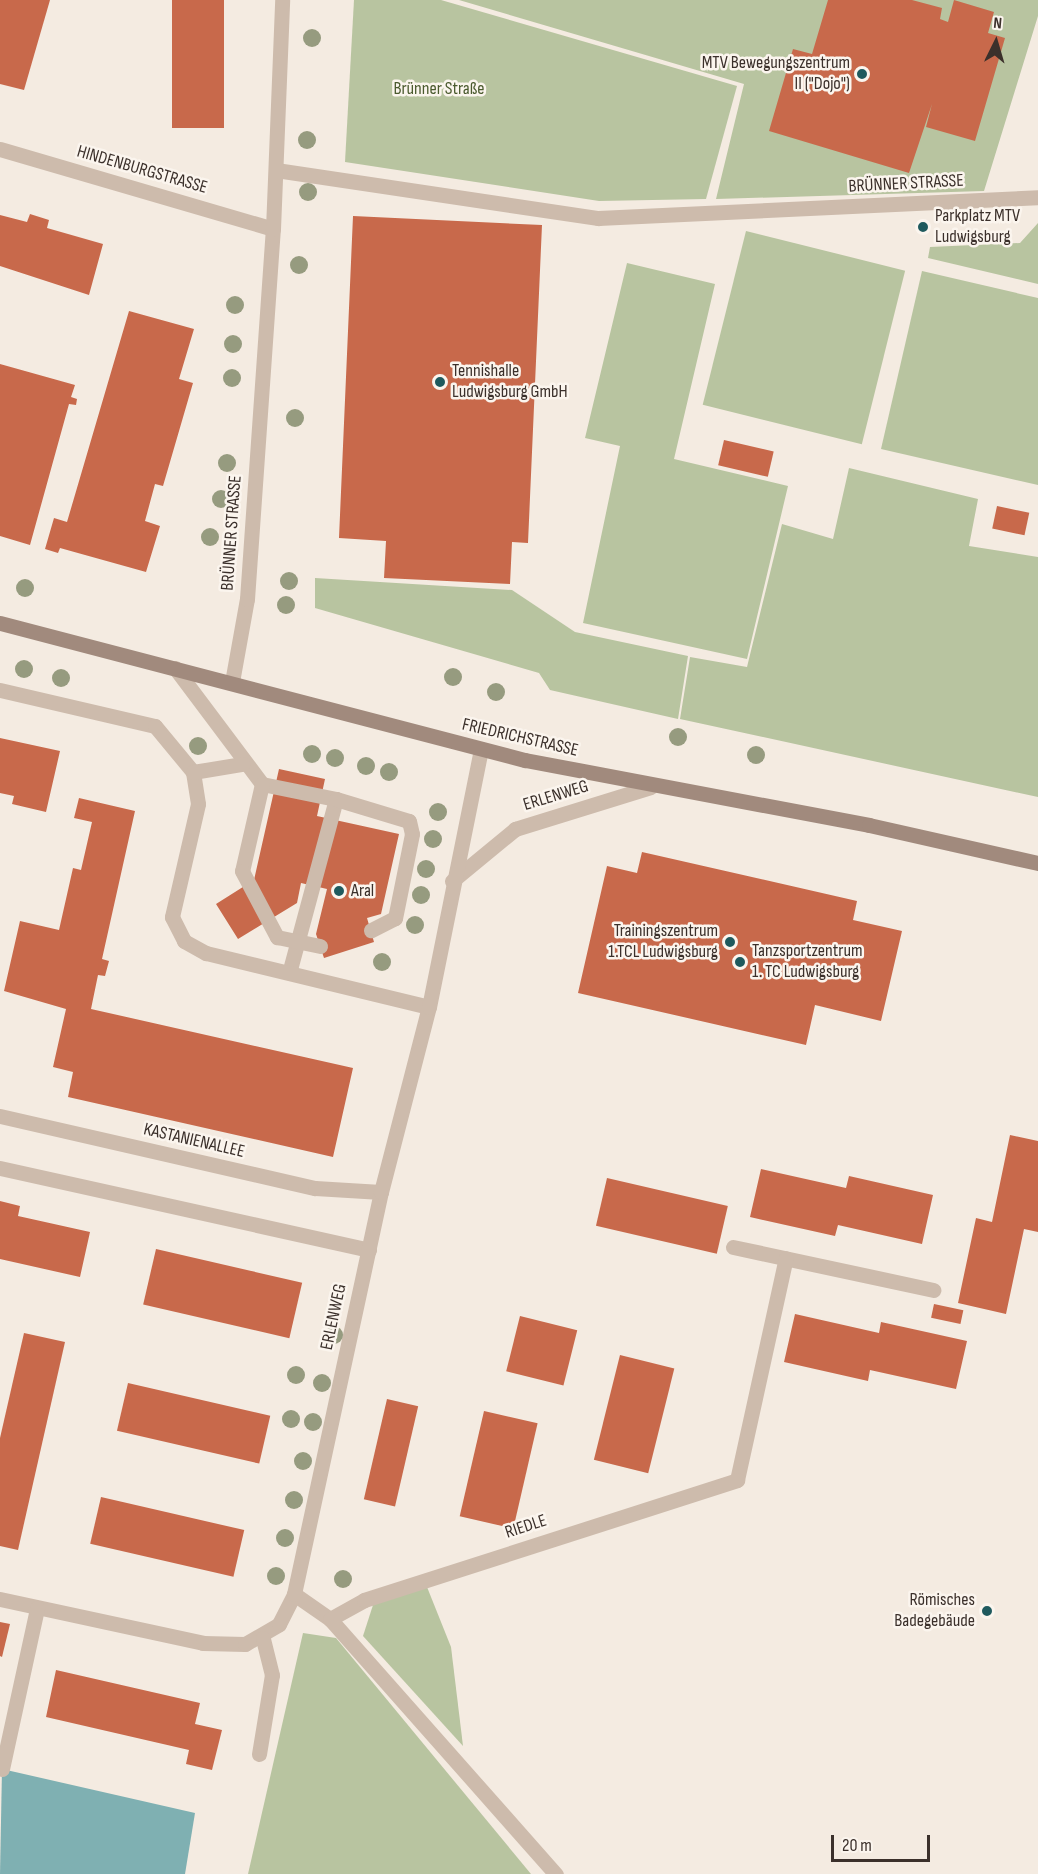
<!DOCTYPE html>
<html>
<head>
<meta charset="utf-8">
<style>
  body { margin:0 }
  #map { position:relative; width:1038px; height:1874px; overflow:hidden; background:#f4ebe1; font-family:"Sofia Sans Condensed",sans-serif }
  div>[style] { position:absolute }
  .green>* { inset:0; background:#b8c4a0; transform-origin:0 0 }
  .water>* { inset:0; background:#7fb0b2 }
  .building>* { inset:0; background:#c8694b; transform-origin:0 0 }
  .lane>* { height:15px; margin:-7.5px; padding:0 7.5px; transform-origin:7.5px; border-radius:7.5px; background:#cdbbac }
  .street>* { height:15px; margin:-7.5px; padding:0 7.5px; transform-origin:7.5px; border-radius:7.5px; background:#cdbbac }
  .secondary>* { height:15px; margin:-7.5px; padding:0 7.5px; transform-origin:7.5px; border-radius:7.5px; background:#a18a7d }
  .trees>* { width:18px; height:18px; margin:-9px; border-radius:50%; background:#969b7f }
  .dots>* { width:16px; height:16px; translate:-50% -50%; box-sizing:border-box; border:3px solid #fbf5ee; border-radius:50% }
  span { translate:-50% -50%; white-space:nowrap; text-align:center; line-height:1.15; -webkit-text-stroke:5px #fbf5ee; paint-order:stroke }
  .poi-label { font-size:18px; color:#3b302b }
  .right { translate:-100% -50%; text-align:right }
  .left { translate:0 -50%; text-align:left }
  .park-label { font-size:18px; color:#4a5a2e }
  .street-label { font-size:18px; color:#3b302b }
  .north { position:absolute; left:966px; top:12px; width:60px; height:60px; -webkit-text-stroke:4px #fbf5ee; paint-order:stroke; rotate:5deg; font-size:16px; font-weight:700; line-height:24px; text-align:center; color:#3b302b }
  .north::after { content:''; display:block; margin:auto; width:21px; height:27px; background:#3b302b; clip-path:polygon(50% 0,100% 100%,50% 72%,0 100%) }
  .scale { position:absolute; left:831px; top:1835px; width:99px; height:27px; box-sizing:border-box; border:3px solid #3b302b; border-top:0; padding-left:8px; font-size:18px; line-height:21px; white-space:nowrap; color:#3b302b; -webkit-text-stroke:4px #fbf5ee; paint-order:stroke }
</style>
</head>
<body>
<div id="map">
  <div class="green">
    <i style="clip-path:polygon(354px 0,441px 0,737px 86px,706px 199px,599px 201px,345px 162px)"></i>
    <i style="clip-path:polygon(459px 0,1038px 0,1038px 16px,984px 191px,716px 199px,744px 84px)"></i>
    <i style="clip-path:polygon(1038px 223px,1038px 284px,928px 258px,930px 247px,1020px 243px)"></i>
    <i style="left:746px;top:231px;width:164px;height:179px;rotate:14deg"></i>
    <i style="clip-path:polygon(627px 263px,715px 284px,674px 459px,788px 486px,747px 659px,583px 623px,620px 446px,585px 438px)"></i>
    <i style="clip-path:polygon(922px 271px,1038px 298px,1038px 485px,881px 449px)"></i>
    <i style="clip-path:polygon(849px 468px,978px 499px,969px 546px,1038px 557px,1038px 797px,680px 719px,690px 657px,747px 667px,782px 524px,833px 539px)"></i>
    <i style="clip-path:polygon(315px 578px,512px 590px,575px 632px,688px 656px,678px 719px,550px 690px,539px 673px,315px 608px)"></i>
    <i style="clip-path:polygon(427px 1587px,451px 1647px,463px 1746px,363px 1636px,373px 1605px)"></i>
    <i style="clip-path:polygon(303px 1633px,336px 1638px,531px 1874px,248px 1874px)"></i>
  </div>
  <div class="water">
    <i style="clip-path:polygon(2px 1769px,195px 1813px,185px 1874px,0 1874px)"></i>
  </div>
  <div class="building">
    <i style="clip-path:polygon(0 0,50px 0,24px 90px,0 84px)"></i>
    <i style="left:172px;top:0;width:52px;height:128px"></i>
    <i style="clip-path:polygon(828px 0,912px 0,942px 8px,940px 19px,948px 22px,954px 0,994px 12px,988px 33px,1005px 38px,975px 141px,926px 127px,932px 104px,909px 173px,769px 131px,793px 49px,812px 54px)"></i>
    <i style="clip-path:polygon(30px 214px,49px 220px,47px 228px,103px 244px,89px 295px,0 266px,0 215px,27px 222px)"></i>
    <i style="clip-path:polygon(353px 216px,542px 225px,528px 543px,512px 542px,510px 584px,384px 578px,386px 541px,339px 538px)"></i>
    <i style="clip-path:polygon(129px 311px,194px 329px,179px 379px,193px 383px,163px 486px,155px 484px,145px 521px,160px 526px,146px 572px,60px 548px,58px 553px,45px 549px,54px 518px,67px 522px)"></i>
    <i style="clip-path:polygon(0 364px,75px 385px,71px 397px,77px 399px,76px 405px,69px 404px,30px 545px,0 536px)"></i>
    <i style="left:724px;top:440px;width:51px;height:26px;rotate:13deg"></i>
    <i style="left:997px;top:506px;width:33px;height:23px;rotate:12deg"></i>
    <i style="clip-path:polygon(0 738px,60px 751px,46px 812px,12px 804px,14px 796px,0 793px)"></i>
    <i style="clip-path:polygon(279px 769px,325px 779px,317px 816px,399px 834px,381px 914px,367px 918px,374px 942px,324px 958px,316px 934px,327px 889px,301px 883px,297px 903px,238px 939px,216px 904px,254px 880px)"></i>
    <i style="clip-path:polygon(79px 798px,135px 811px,102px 959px,109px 961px,105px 976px,98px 975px,91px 1009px,353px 1068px,333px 1157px,68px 1097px,73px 1072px,53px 1067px,66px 1009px,4px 991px,20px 921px,59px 930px,73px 868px,81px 870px,92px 822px,74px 818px)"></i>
    <i style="clip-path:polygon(642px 852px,857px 901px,853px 920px,902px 931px,881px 1021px,815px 1005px,806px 1045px,578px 993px,607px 866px,637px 873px)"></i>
    <i style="clip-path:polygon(1010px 1135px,1038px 1141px,1038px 1232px,1024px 1229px,1006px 1314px,958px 1303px,976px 1218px,992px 1222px)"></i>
    <i style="clip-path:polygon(761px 1169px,846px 1188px,849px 1176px,933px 1195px,922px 1244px,838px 1225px,835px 1236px,750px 1217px)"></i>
    <i style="left:607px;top:1178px;width:124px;height:49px;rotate:13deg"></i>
    <i style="clip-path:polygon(0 1201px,20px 1206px,18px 1216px,90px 1232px,80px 1277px,0 1259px)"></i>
    <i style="left:156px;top:1249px;width:150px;height:57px;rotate:13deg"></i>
    <i style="left:934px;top:1304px;width:30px;height:14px;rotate:12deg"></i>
    <i style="clip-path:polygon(795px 1314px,879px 1333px,881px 1322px,967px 1341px,956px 1389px,870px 1370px,868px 1381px,784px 1362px)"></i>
    <i style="left:520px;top:1316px;width:59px;height:57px;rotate:14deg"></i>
    <i style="clip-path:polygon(24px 1333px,65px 1342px,18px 1550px,0 1546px,0 1438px)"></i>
    <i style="left:620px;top:1355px;width:56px;height:108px;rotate:14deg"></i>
    <i style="left:128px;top:1383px;width:146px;height:49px;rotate:13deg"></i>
    <i style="left:387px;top:1399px;width:32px;height:103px;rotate:13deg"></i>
    <i style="left:484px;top:1411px;width:55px;height:108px;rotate:13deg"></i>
    <i style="left:101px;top:1497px;width:147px;height:48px;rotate:13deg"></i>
    <i style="clip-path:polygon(0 1622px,10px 1624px,2px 1657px,0 1656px)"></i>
    <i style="clip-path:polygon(56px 1670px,200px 1703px,195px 1724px,222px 1730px,212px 1770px,186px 1764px,189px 1750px,46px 1717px)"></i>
  </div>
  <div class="lane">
    <i style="left:276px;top:170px;width:326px;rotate:8.5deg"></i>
    <i style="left:598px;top:218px;width:441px;rotate:-2.7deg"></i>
    <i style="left:175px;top:668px;width:145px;rotate:53.1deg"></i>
    <i style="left:262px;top:784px;width:76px;rotate:11.5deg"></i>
    <i style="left:336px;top:799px;width:177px;rotate:105.1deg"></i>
    <i style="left:0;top:690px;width:159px;rotate:13.1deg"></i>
    <i style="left:155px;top:726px;width:60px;rotate:50.4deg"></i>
    <i style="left:193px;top:772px;width:32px;rotate:81deg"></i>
    <i style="left:198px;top:804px;width:116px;rotate:103deg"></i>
    <i style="left:172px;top:917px;width:27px;rotate:63deg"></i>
    <i style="left:184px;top:941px;width:25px;rotate:29deg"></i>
    <i style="left:206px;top:953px;width:229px;rotate:13.6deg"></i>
    <i style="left:193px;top:772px;width:50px;rotate:-9.3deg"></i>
    <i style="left:262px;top:784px;width:89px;rotate:102.9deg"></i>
    <i style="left:242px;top:871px;width:75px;rotate:62.1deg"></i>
    <i style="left:277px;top:937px;width:44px;rotate:11.8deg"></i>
    <i style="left:336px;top:799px;width:76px;rotate:16.8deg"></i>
    <i style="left:409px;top:821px;width:13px;rotate:77deg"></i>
    <i style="left:412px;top:834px;width:86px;rotate:101.4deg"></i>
    <i style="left:395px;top:918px;width:27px;rotate:153deg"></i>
    <i style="left:733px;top:1247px;width:205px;rotate:12.1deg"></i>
    <i style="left:737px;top:1480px;width:227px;rotate:-77.6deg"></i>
  </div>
  <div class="street">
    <i style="left:0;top:149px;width:284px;rotate:16.3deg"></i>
    <i style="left:232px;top:682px;width:84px;rotate:-79.8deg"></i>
    <i style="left:247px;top:599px;width:371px;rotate:-86deg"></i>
    <i style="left:273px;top:229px;width:229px;rotate:-87.7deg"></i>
    <i style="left:452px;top:881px;width:82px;rotate:-39.5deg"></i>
    <i style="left:515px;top:829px;width:142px;rotate:-17.2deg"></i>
    <i style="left:0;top:1116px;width:323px;rotate:12.9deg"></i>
    <i style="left:315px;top:1188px;width:66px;rotate:3.5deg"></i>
    <i style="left:0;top:1168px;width:378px;rotate:12.5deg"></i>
    <i style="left:294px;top:1594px;width:44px;rotate:34.8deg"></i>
    <i style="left:330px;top:1619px;width:341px;rotate:48.5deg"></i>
    <i style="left:0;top:1599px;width:208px;rotate:12.2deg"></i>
    <i style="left:203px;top:1643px;width:42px;rotate:1.4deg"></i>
    <i style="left:245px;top:1644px;width:39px;rotate:-30deg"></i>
    <i style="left:279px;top:1624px;width:34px;rotate:-63deg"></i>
    <i style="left:294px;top:1594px;width:411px;rotate:-77.8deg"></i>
    <i style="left:381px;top:1192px;width:191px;rotate:-75.5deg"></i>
    <i style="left:429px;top:1007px;width:263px;rotate:-78.6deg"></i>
    <i style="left:330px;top:1619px;width:39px;rotate:-29deg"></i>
    <i style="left:364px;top:1600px;width:392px;rotate:-17.8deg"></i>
    <i style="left:259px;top:1754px;width:80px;rotate:-80.7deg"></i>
    <i style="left:272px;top:1675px;width:38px;rotate:-104deg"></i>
    <i style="left:2px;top:1769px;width:165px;rotate:-77.7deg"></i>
  </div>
  <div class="secondary">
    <i style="left:0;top:623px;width:543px;rotate:14.63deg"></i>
    <i style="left:525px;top:760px;width:350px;rotate:10.7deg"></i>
    <i style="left:869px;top:825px;width:173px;rotate:12.7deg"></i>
  </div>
  <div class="trees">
    <i style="left:312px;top:38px"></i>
    <i style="left:307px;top:140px"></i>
    <i style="left:308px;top:192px"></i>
    <i style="left:299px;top:265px"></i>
    <i style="left:235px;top:305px"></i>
    <i style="left:233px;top:344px"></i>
    <i style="left:232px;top:378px"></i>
    <i style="left:295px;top:418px"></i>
    <i style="left:227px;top:463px"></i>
    <i style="left:221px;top:499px"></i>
    <i style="left:210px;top:537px"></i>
    <i style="left:289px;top:581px"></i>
    <i style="left:25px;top:588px"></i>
    <i style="left:286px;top:605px"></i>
    <i style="left:24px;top:669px"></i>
    <i style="left:453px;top:677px"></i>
    <i style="left:61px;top:678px"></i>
    <i style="left:496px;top:692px"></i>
    <i style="left:678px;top:737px"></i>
    <i style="left:198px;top:746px"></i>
    <i style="left:312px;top:754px"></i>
    <i style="left:756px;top:755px"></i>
    <i style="left:335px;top:758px"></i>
    <i style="left:366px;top:766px"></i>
    <i style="left:389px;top:772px"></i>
    <i style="left:438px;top:812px"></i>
    <i style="left:433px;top:839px"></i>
    <i style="left:426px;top:869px"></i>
    <i style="left:421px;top:895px"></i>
    <i style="left:415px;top:925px"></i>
    <i style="left:382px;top:962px"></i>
    <i style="left:334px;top:1335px"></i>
    <i style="left:296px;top:1375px"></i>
    <i style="left:322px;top:1383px"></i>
    <i style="left:291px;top:1419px"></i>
    <i style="left:313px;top:1422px"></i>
    <i style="left:303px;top:1461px"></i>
    <i style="left:294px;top:1500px"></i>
    <i style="left:285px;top:1538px"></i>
    <i style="left:276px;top:1576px"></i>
    <i style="left:343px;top:1579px"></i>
  </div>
  <div class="dots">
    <i style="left:862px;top:74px;background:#1f5a5e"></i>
    <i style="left:923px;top:227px;background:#1f5a5e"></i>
    <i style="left:440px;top:382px;background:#1f5a5e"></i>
    <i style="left:339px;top:891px;background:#1f5a5e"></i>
    <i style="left:730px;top:942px;background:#1f5a5e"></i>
    <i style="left:740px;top:962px;background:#1f5a5e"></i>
    <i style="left:987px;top:1611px;background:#1f5a5e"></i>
  </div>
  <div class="poi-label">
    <span class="right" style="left:850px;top:74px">MTV Bewegungszentrum<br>II ("Dojo")</span>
    <span class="left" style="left:935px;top:227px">Parkplatz MTV<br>Ludwigsburg</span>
    <span class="left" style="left:452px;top:382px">Tennishalle<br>Ludwigsburg GmbH</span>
    <span class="left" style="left:351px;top:891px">Aral</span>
    <span class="right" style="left:718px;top:942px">Trainingszentrum<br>1.TCL Ludwigsburg</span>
    <span class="left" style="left:752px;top:962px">Tanzsportzentrum<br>1. TC Ludwigsburg</span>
    <span class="right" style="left:975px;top:1611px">Römisches<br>Badegebäude</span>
  </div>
  <div class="park-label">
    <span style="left:439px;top:89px">Brünner Straße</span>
  </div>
  <div class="street-label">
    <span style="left:142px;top:170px;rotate:16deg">HINDENBURGSTRASSE</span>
    <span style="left:906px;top:184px;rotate:-3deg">BRÜNNER STRASSE</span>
    <span style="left:232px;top:533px;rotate:-86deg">BRÜNNER STRASSE</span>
    <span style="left:520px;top:738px;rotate:13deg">FRIEDRICHSTRASSE</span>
    <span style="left:556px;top:796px;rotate:-17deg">ERLENWEG</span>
    <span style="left:194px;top:1141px;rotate:13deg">KASTANIENALLEE</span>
    <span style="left:334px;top:1317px;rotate:-78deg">ERLENWEG</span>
    <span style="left:526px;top:1527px;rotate:-18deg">RIEDLE</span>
  </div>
  <div class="north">N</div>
  <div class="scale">20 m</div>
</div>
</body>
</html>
